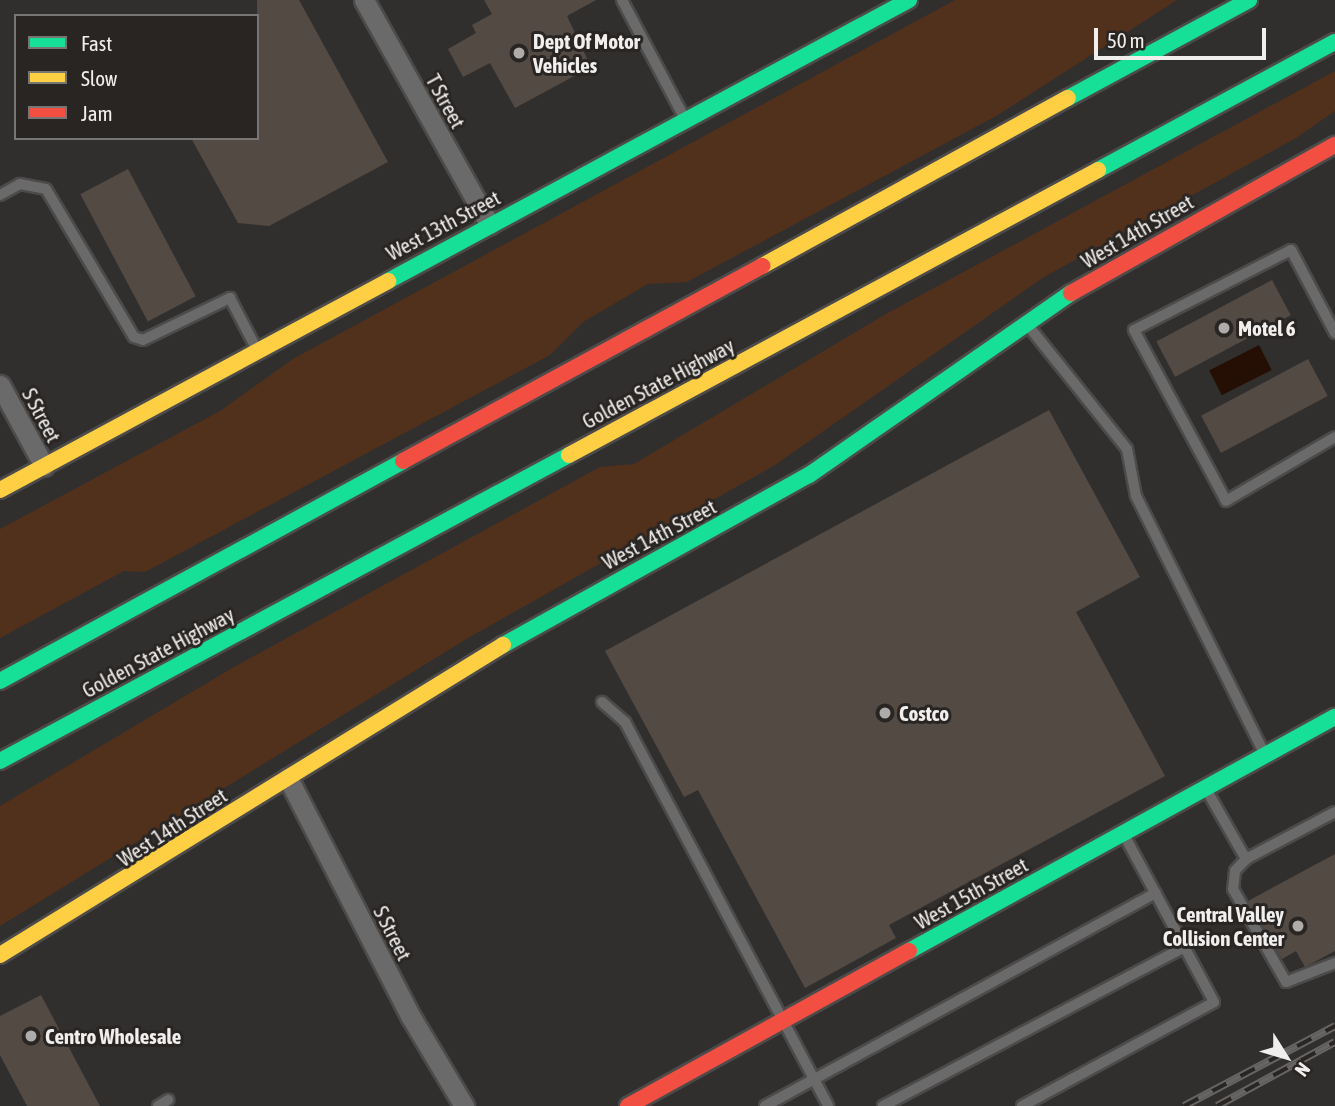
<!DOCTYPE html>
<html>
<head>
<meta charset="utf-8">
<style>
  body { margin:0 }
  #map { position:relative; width:1335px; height:1106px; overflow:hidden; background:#312f2e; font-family:"Asap Condensed",sans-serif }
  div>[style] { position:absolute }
  .green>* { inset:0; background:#51301c }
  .water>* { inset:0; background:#250f04; transform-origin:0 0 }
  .building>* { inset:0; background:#534a43; transform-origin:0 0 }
  .roads { filter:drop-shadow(2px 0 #4c4b4a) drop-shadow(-2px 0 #4c4b4a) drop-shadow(0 2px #4c4b4a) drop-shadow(0 -2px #4c4b4a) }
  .lane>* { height:10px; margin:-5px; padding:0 5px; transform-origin:5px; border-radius:5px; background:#6b6a6a }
  .street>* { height:19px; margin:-9.5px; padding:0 9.5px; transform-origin:9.5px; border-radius:9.5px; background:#6b6a6a }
  .fast>* { height:16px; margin:-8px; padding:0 8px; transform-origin:8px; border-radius:8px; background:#16e098 }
  .slow>* { height:16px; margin:-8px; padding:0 8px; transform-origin:8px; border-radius:8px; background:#ffcf43 }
  .jam>* { height:16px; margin:-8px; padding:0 8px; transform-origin:8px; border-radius:8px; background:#f24e42 }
  .rail>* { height:8px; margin-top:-4px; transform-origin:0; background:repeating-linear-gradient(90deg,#282523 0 16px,#666564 0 32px); box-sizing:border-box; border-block:2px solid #666564 }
  .dots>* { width:19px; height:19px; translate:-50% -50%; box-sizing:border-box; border:4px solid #282523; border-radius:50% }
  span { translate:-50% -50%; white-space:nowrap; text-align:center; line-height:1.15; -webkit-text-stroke:6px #282523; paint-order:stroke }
  .poi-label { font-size:21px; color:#f1efee; font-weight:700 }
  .left { translate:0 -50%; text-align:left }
  .right { translate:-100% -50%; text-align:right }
  .street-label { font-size:21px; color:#f1efee }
  .legend { position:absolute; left:14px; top:14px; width:245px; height:126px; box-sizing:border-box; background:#282523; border:2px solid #787674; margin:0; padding:9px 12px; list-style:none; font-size:21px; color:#f1efee }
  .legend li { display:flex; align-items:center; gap:14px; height:35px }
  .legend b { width:35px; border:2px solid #787674 }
  .north { position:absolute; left:1251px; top:1022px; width:70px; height:70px; -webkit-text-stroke:5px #282523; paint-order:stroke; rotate:127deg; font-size:19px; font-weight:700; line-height:28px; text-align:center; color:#f1efee }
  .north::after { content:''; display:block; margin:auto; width:24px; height:32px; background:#f1efee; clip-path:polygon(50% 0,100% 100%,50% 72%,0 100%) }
  .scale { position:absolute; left:1094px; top:28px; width:172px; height:32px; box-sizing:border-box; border:4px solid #f1efee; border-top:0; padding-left:9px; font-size:21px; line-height:24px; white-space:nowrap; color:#f1efee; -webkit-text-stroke:5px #282523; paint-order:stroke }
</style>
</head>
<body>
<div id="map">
  <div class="green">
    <i style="clip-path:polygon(955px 0,1177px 0,996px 116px,687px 282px,648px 284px,583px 322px,550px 355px,145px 572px,124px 571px,0 638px,0 529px,220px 411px,293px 359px)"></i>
    <i style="clip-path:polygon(1335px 71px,1335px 111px,1296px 138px,1044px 277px,775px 465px,468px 638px,0 926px,0 806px,234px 667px,600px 467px,634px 464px,886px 314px)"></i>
  </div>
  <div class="water">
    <i style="left:1259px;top:345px;width:28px;height:56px;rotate:63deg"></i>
  </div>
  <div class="building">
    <i style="clip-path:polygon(257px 0,299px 0,388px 162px,269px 226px,238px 223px,191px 138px,257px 138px)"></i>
    <i style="clip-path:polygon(484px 0,596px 0,567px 16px,591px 67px,515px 108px,490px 63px,463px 77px,448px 49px,476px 33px,472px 25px,492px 14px)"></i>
    <i style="left:128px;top:169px;width:144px;height:54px;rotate:62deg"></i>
    <i style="left:1272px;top:280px;width:40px;height:131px;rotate:62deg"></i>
    <i style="left:1308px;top:359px;width:42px;height:121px;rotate:62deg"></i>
    <i style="clip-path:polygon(1049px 410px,1140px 577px,1076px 612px,1165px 776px,889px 925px,896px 938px,805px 988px,698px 790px,684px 797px,605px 651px)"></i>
    <i style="clip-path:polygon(1335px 854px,1335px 951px,1305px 967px,1296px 951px,1282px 959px,1248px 901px)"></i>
    <i style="clip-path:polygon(41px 995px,100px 1106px,27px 1106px,0 1055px,0 1016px)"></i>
  </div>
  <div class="roads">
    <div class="lane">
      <i style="left:622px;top:0;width:132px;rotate:62.1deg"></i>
      <i style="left:0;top:195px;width:23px;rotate:-29deg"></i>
      <i style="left:20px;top:184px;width:26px;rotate:11deg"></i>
      <i style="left:46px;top:189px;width:172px;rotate:59.3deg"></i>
      <i style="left:134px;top:337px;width:9px;rotate:18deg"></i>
      <i style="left:143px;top:340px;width:97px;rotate:-25.8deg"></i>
      <i style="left:230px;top:298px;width:56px;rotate:62.5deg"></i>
      <i style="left:1030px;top:328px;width:155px;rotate:51.3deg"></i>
      <i style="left:1127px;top:449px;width:48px;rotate:79.2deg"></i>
      <i style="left:1136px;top:496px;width:289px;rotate:63.5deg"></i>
      <i style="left:1335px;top:333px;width:94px;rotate:-117.9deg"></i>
      <i style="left:1291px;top:250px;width:176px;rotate:153deg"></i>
      <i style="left:1134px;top:330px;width:194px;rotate:61.7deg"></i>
      <i style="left:1226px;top:501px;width:126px;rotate:-30.4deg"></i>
      <i style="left:602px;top:702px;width:30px;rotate:41deg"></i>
      <i style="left:625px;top:722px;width:434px;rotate:62.1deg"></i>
      <i style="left:1206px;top:789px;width:81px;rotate:60.3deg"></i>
      <i style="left:1335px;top:812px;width:101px;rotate:152.2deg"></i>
      <i style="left:1246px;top:859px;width:16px;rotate:133deg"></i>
      <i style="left:1235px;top:871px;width:18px;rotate:96deg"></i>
      <i style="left:1233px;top:889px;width:107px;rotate:60.3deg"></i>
      <i style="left:1286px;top:982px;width:53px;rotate:-21.2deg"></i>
      <i style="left:158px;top:1106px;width:12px;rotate:-31deg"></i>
      <i style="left:765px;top:1106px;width:445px;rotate:-28.6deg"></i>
      <i style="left:883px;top:1106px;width:341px;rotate:-27.8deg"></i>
      <i style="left:1022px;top:1106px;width:218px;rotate:-28.4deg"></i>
      <i style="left:1214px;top:1002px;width:187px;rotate:-118.3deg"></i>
    </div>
    <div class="street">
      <i style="left:364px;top:0;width:257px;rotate:60.8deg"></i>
      <i style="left:0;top:385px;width:92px;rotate:61.5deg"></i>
      <i style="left:288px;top:778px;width:269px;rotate:62.8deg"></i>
      <i style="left:411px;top:1017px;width:104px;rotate:59.2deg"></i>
    </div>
    <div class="fast">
      <i style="left:1068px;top:98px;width:206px;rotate:-28.4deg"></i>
      <i style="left:1098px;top:170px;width:269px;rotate:-28.4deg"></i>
      <i style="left:388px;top:281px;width:592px;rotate:-28.34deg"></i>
      <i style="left:503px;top:645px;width:350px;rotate:-29.1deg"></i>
      <i style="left:809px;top:475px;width:319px;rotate:-34.8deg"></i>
      <i style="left:0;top:681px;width:459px;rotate:-28.6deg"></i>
      <i style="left:0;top:761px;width:646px;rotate:-28.27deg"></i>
      <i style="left:909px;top:951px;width:486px;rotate:-28.8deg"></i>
    </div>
    <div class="slow">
      <i style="left:762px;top:266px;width:349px;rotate:-28.8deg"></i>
      <i style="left:569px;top:455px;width:601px;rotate:-28.31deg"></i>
      <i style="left:0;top:490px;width:441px;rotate:-28.3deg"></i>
      <i style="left:0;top:955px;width:591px;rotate:-31.65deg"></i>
    </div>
    <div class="jam">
      <i style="left:1071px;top:293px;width:303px;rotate:-29.3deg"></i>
      <i style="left:403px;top:461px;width:409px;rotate:-28.5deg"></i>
      <i style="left:628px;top:1106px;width:321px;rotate:-28.9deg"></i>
    </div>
  </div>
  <div class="rail">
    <i style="left:1184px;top:1106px;width:171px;rotate:-27.9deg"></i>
    <i style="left:1217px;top:1106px;width:134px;rotate:-28.5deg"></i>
  </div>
  <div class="dots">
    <i style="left:519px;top:53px;background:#aeacab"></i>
    <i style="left:1224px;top:328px;background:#aeacab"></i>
    <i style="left:885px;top:713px;background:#aeacab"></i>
    <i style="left:1298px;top:926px;background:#aeacab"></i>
    <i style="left:31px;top:1036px;background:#aeacab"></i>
  </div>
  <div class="poi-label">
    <span class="left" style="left:533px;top:53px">Dept Of Motor<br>Vehicles</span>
    <span class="left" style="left:1238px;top:328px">Motel 6</span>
    <span class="left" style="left:899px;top:713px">Costco</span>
    <span class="right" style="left:1284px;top:926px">Central Valley<br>Collision Center</span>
    <span class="left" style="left:45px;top:1036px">Centro Wholesale</span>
  </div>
  <div class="street-label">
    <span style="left:446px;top:101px;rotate:61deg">T Street</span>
    <span style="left:443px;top:225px;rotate:-28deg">West 13th Street</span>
    <span style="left:1137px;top:231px;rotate:-30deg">West 14th Street</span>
    <span style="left:658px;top:383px;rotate:-28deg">Golden State Highway</span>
    <span style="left:42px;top:415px;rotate:62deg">S Street</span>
    <span style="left:659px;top:534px;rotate:-28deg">West 14th Street</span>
    <span style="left:158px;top:652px;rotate:-28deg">Golden State Highway</span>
    <span style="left:172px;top:827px;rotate:-33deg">West 14th Street</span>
    <span style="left:971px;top:893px;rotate:-29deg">West 15th Street</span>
    <span style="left:393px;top:933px;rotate:63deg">S Street</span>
  </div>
  <ul class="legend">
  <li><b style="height:9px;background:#16e098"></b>Fast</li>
  <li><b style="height:9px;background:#ffcf43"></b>Slow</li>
  <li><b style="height:9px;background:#f24e42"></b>Jam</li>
  </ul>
  <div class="north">N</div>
  <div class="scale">50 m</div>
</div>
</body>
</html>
